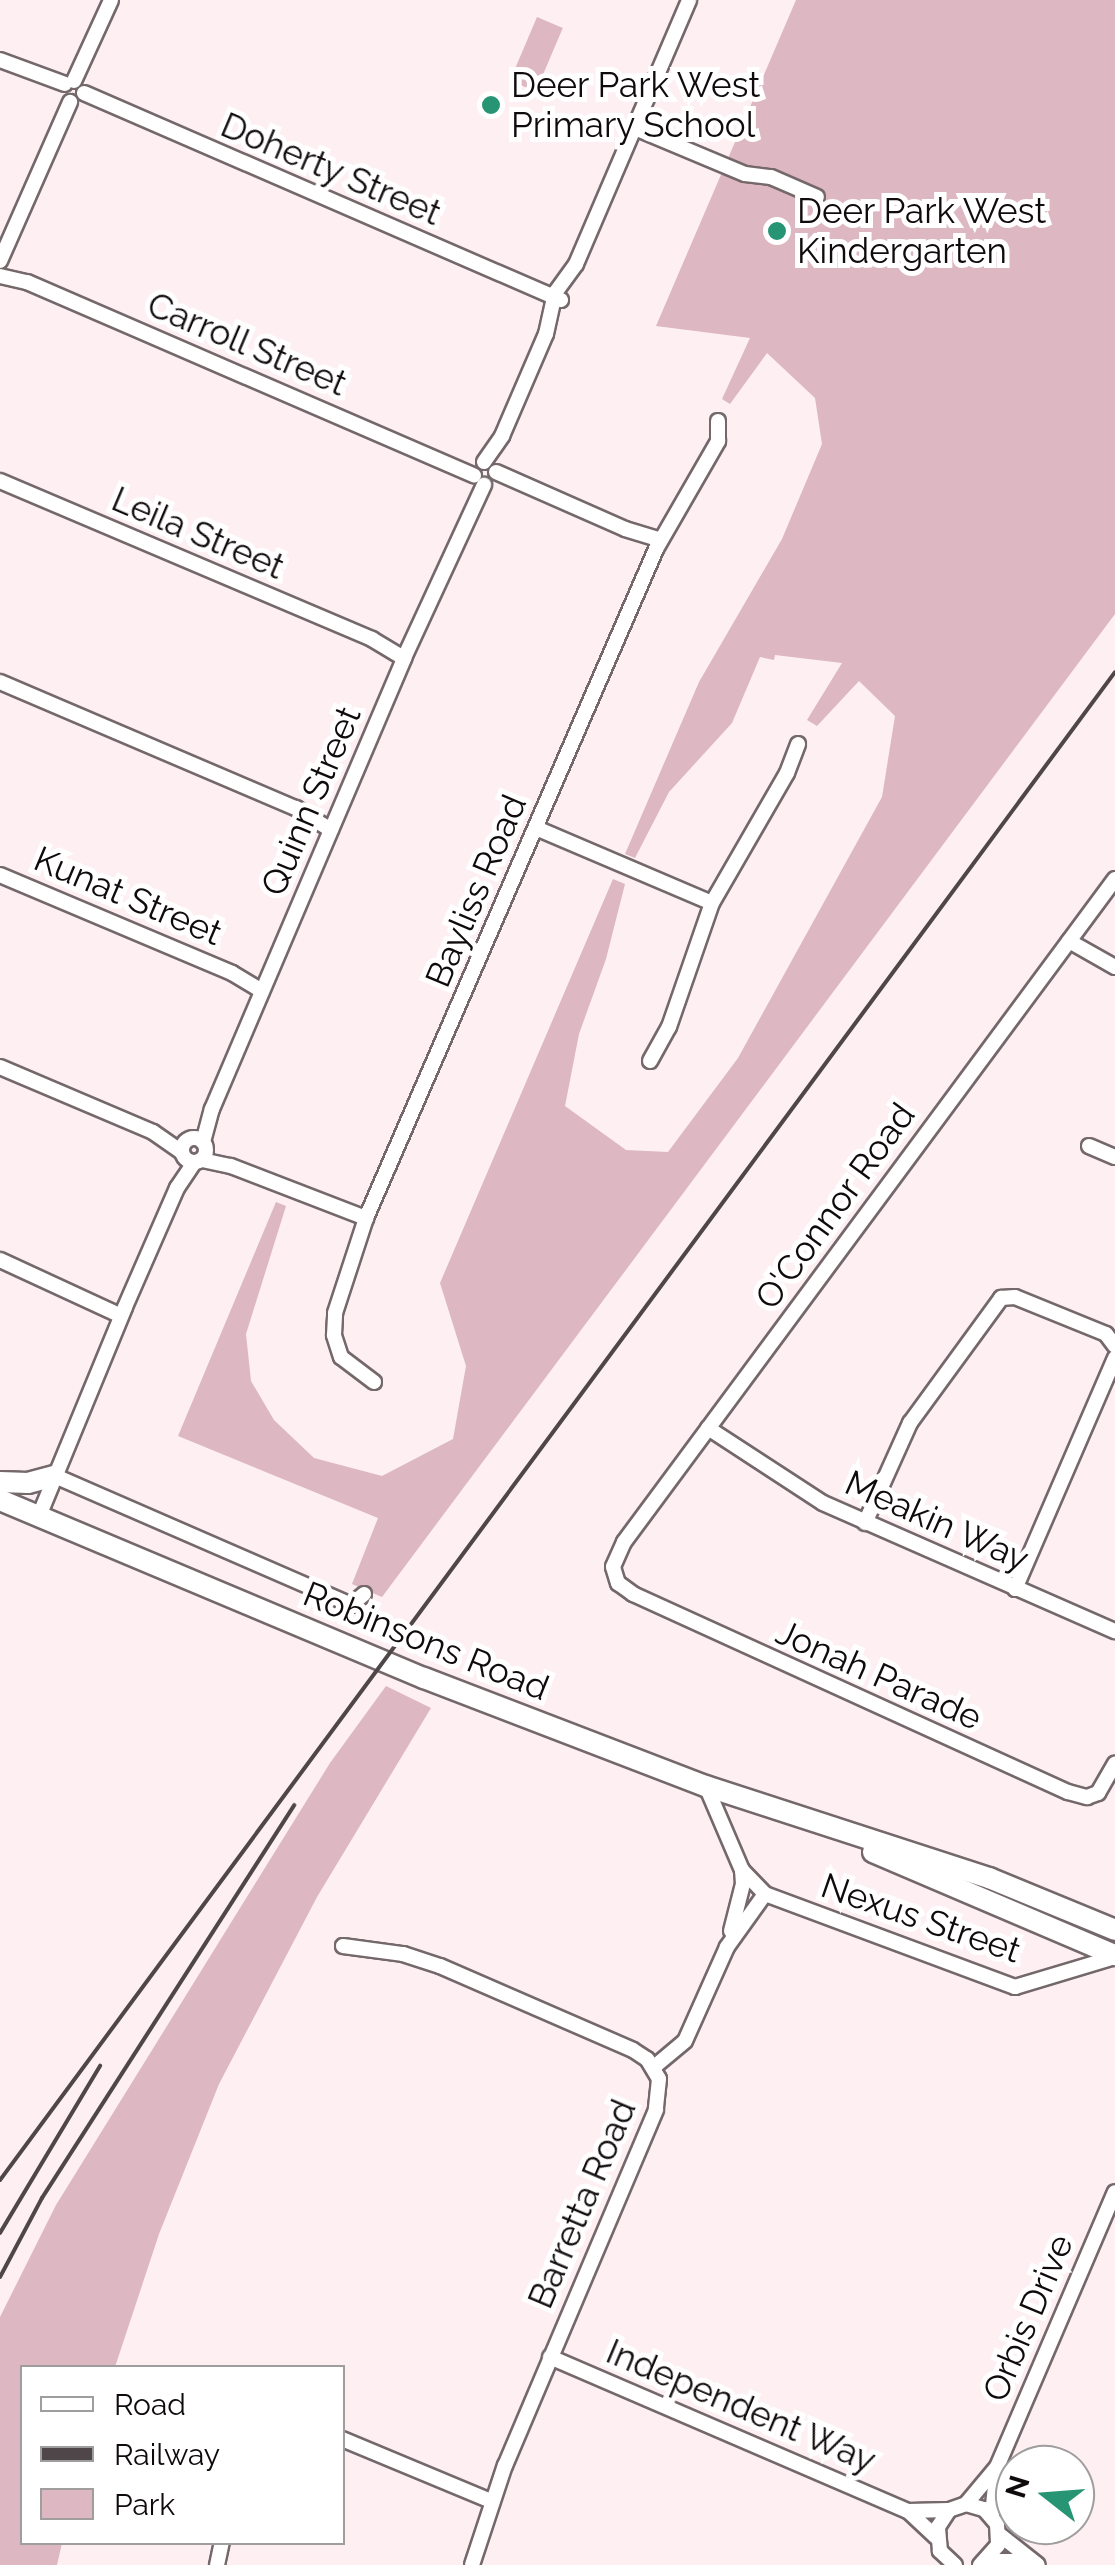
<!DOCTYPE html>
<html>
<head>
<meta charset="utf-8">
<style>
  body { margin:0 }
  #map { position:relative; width:1115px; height:2565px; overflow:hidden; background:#fdeff2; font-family:Raleway,sans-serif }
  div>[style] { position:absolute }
  .green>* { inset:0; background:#ddb7c1; transform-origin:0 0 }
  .roads { filter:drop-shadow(2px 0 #74686b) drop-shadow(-2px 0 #74686b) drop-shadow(0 2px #74686b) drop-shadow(0 -2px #74686b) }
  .street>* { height:14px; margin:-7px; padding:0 7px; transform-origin:7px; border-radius:7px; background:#fff }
  .street>.ring { margin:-7px; padding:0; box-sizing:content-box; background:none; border:14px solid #fff; border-radius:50% }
  .secondary>* { height:20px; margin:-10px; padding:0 10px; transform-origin:10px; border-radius:10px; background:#fff }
  .rail>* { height:4px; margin:-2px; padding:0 2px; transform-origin:2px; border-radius:2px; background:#4e4648 }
  .dots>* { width:28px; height:28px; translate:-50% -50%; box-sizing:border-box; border:5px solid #fff; border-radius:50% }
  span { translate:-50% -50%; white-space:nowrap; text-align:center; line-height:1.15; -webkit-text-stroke:10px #fff; paint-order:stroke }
  .poi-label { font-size:35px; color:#0f0a0b }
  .left { translate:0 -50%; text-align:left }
  .street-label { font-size:35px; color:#0f0a0b }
  .legend { position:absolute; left:20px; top:2365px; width:325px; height:180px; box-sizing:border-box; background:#fff; border:2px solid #9f9d9d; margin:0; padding:12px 18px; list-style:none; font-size:30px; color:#0f0a0b }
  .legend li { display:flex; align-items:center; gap:20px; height:50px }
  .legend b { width:50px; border:2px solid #9f9d9d }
  .north { position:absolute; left:995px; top:2445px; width:100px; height:100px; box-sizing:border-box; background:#fff; border:2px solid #9f9d9d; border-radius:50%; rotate:287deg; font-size:28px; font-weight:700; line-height:40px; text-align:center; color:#0f0a0b }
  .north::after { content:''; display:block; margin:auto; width:35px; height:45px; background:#279474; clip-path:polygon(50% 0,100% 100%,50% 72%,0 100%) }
</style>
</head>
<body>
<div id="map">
  <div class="green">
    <i style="clip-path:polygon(796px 0,1115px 0,1115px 614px,382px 1597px,352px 1584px,378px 1518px,178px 1436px,276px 1202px,286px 1206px,246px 1334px,251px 1381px,274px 1420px,314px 1458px,382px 1476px,453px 1439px,466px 1366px,440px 1283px,613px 879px,625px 884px,606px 959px,579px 1034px,565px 1106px,626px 1150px,668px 1152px,738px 1058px,882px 797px,895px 716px,859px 681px,817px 726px,807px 720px,842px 663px,775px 655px,774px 660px,760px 657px,732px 723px,669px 792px,635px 858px,625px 854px,699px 682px,782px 539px,822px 444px,815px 398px,767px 353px,730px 404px,722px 399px,750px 338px,656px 326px)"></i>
    <i style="left:537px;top:17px;width:28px;height:69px;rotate:23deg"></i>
    <i style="clip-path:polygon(386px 1686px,431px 1708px,317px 1897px,219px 2084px,159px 2234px,115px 2367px,22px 2368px,22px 2542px,62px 2543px,57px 2565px,0 2565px,0 2317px,56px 2205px,330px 1763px)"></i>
  </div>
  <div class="roads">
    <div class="street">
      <i style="left:0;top:60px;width:69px;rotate:20.3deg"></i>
      <i style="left:74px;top:81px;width:89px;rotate:-65.4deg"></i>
      <i style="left:84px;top:93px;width:520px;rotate:23.46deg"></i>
      <i style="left:635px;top:128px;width:119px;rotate:22.7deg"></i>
      <i style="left:745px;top:174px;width:26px;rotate:7deg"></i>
      <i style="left:771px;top:177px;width:50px;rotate:23.5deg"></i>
      <i style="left:0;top:261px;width:174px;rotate:-66.2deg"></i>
      <i style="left:0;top:276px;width:28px;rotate:13deg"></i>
      <i style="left:27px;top:282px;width:487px;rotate:23.4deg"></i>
      <i style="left:484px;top:462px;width:32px;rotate:-55deg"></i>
      <i style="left:502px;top:436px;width:111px;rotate:-66.7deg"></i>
      <i style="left:546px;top:334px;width:42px;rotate:-77.6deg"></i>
      <i style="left:555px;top:293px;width:36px;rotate:-54deg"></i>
      <i style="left:576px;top:264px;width:287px;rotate:-66.8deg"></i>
      <i style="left:496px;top:472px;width:141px;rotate:23.8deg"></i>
      <i style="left:625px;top:529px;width:37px;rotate:17deg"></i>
      <i style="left:0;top:481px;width:404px;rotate:23deg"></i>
      <i style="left:372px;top:639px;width:37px;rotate:31deg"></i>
      <i style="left:0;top:682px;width:322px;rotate:23.1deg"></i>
      <i style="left:296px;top:808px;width:41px;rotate:32.2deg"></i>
      <i style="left:536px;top:828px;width:191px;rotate:23.1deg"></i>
      <i style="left:0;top:875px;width:252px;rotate:22.9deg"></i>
      <i style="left:232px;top:973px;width:35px;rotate:31deg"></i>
      <i style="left:1115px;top:879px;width:825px;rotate:126.52deg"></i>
      <i style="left:624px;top:1542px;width:27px;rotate:114deg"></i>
      <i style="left:613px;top:1567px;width:17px;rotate:73deg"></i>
      <i style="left:618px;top:1583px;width:19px;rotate:36deg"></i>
      <i style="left:633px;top:1594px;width:478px;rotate:24.5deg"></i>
      <i style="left:1068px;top:1792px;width:20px;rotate:15deg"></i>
      <i style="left:1087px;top:1797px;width:12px;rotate:-20deg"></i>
      <i style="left:1098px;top:1793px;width:34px;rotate:-60deg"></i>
      <i style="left:1069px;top:941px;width:53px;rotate:29.5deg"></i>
      <i style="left:650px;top:1061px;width:39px;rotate:-61deg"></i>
      <i style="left:669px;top:1027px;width:131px;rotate:-70.9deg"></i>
      <i style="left:712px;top:903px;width:150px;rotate:-60deg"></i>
      <i style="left:787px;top:773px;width:31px;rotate:-69deg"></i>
      <i style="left:0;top:1067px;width:166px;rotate:23deg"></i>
      <i style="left:153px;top:1132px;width:35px;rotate:35deg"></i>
      <i class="ring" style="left:182px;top:1138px;width:10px;height:10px"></i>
      <i style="left:203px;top:1142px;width:34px;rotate:-75deg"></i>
      <i style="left:212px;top:1109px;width:490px;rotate:-66.9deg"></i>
      <i style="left:404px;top:658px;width:191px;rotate:-65.2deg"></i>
      <i style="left:1089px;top:1146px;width:28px;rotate:23deg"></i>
      <i style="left:202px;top:1160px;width:30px;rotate:12deg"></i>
      <i style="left:231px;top:1166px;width:145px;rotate:21.1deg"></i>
      <i style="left:0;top:1260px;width:133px;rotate:24.8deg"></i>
      <i style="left:374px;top:1382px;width:41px;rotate:-142.9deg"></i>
      <i style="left:341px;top:1357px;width:23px;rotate:-108deg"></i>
      <i style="left:334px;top:1335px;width:22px;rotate:-87deg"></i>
      <i style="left:335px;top:1313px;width:100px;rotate:-71.9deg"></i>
      <i style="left:366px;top:1218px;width:729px;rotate:-66.56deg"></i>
      <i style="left:656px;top:549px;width:125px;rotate:-60.1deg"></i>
      <i style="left:718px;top:441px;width:20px;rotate:-90deg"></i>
      <i style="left:708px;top:1428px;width:137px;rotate:33.1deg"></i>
      <i style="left:823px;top:1503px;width:319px;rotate:23.7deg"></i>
      <i style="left:55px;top:1476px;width:323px;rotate:23.5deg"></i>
      <i style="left:351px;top:1605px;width:17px;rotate:-40deg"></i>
      <i style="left:39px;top:1516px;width:226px;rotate:-67.6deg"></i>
      <i style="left:125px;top:1307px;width:130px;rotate:-66.4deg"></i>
      <i style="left:177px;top:1188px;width:30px;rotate:-56deg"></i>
      <i style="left:865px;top:1523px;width:110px;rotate:-65.8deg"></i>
      <i style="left:910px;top:1423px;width:155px;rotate:-53.9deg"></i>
      <i style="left:1001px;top:1298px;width:14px;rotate:-4deg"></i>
      <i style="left:1015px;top:1297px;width:98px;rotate:22.1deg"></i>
      <i style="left:1106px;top:1334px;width:15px;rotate:53deg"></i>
      <i style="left:1015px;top:1589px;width:252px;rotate:-66.6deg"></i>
      <i style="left:706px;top:1786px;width:91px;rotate:66.8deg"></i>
      <i style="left:742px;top:1870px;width:33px;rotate:46deg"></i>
      <i style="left:765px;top:1894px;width:267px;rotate:20.4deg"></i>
      <i style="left:1015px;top:1987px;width:104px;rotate:-16.7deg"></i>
      <i style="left:731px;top:1931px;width:49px;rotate:-75.7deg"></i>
      <i style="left:743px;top:1884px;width:14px;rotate:-94deg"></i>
      <i style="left:343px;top:1946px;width:61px;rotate:7.6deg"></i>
      <i style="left:403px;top:1954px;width:39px;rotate:18deg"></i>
      <i style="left:440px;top:1966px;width:210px;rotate:23.5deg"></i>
      <i style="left:633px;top:2050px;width:17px;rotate:33deg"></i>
      <i style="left:647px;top:2059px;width:23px;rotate:59deg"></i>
      <i style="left:659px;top:2079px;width:31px;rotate:96deg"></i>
      <i style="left:656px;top:2110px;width:386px;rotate:113deg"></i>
      <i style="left:505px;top:2465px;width:105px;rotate:108.3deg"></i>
      <i style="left:654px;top:2067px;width:40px;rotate:-40deg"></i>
      <i style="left:685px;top:2041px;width:103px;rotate:-65.9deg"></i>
      <i style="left:727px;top:1947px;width:65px;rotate:-54.4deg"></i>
      <i style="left:550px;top:2357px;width:390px;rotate:23.3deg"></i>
      <i style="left:908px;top:2511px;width:38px;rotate:43deg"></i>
      <i style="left:342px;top:2439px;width:161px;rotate:22.6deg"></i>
      <i style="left:966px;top:2504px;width:47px;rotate:-50.2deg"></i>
      <i style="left:908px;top:2511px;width:41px;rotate:-1.4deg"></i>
      <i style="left:992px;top:2515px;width:48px;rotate:-84.1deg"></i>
      <i style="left:997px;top:2467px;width:299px;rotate:-66.8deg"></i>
      <i style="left:1000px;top:2535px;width:48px;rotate:38.3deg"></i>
      <i style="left:987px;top:2561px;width:41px"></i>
      <i style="left:217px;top:2565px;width:24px;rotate:-78deg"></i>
      <i style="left:955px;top:2565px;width:21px;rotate:-137deg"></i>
      <i style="left:940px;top:2551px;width:24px;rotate:-95deg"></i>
      <i style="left:938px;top:2527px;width:20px;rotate:-57deg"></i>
      <i style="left:949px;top:2510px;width:18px;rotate:-19deg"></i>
      <i style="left:966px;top:2504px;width:19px;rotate:16deg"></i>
      <i style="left:984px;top:2509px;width:20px;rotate:49deg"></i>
      <i style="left:997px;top:2524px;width:21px;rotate:87deg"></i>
      <i style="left:998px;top:2545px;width:27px;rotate:132deg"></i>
    </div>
    <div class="secondary">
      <i style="left:0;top:1482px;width:28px;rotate:2deg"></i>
      <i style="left:28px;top:1483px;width:28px;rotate:-15deg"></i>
      <i style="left:0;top:1500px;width:460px;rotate:22.8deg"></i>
      <i style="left:424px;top:1678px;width:302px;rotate:21deg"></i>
      <i style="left:706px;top:1786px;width:298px;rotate:18deg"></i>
      <i style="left:989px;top:1878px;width:136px;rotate:22.4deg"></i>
      <i style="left:873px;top:1852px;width:263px;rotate:23.1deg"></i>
    </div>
  </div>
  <div class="rail">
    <i style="left:0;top:2180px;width:1875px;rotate:-53.52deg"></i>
    <i style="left:0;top:2233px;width:195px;rotate:-59.1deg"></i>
    <i style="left:0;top:2277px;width:89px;rotate:-62deg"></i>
    <i style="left:42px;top:2198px;width:467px;rotate:-57.3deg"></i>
  </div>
  <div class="dots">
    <i style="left:491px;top:105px;background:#279474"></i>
    <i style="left:777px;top:231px;background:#279474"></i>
  </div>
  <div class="poi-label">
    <span class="left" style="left:511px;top:105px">Deer Park West<br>Primary School</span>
    <span class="left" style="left:797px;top:231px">Deer Park West<br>Kindergarten</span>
  </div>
  <div class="street-label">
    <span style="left:331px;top:169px;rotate:23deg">Doherty Street</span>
    <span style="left:247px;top:344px;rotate:23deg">Carroll Street</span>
    <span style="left:198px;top:533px;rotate:23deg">Leila Street</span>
    <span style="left:311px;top:801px;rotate:-67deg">Quinn Street</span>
    <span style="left:476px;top:891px;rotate:-67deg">Bayliss Road</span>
    <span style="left:128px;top:896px;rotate:23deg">Kunat Street</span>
    <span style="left:835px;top:1206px;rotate:-54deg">O'Connor Road</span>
    <span style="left:937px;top:1521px;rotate:24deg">Meakin Way</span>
    <span style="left:426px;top:1641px;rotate:22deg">Robinsons Road</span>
    <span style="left:879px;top:1675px;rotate:24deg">Jonah Parade</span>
    <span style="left:921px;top:1918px;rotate:19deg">Nexus Street</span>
    <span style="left:582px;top:2204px;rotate:-67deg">Barretta Road</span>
    <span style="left:1028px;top:2318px;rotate:-67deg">Orbis Drive</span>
    <span style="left:741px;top:2406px;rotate:23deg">Independent Way</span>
  </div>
  <ul class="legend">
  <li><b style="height:12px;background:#fff"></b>Road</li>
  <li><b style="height:12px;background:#4e4648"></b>Railway</li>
  <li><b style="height:28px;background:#ddb7c1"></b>Park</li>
  </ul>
  <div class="north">N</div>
</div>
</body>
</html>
